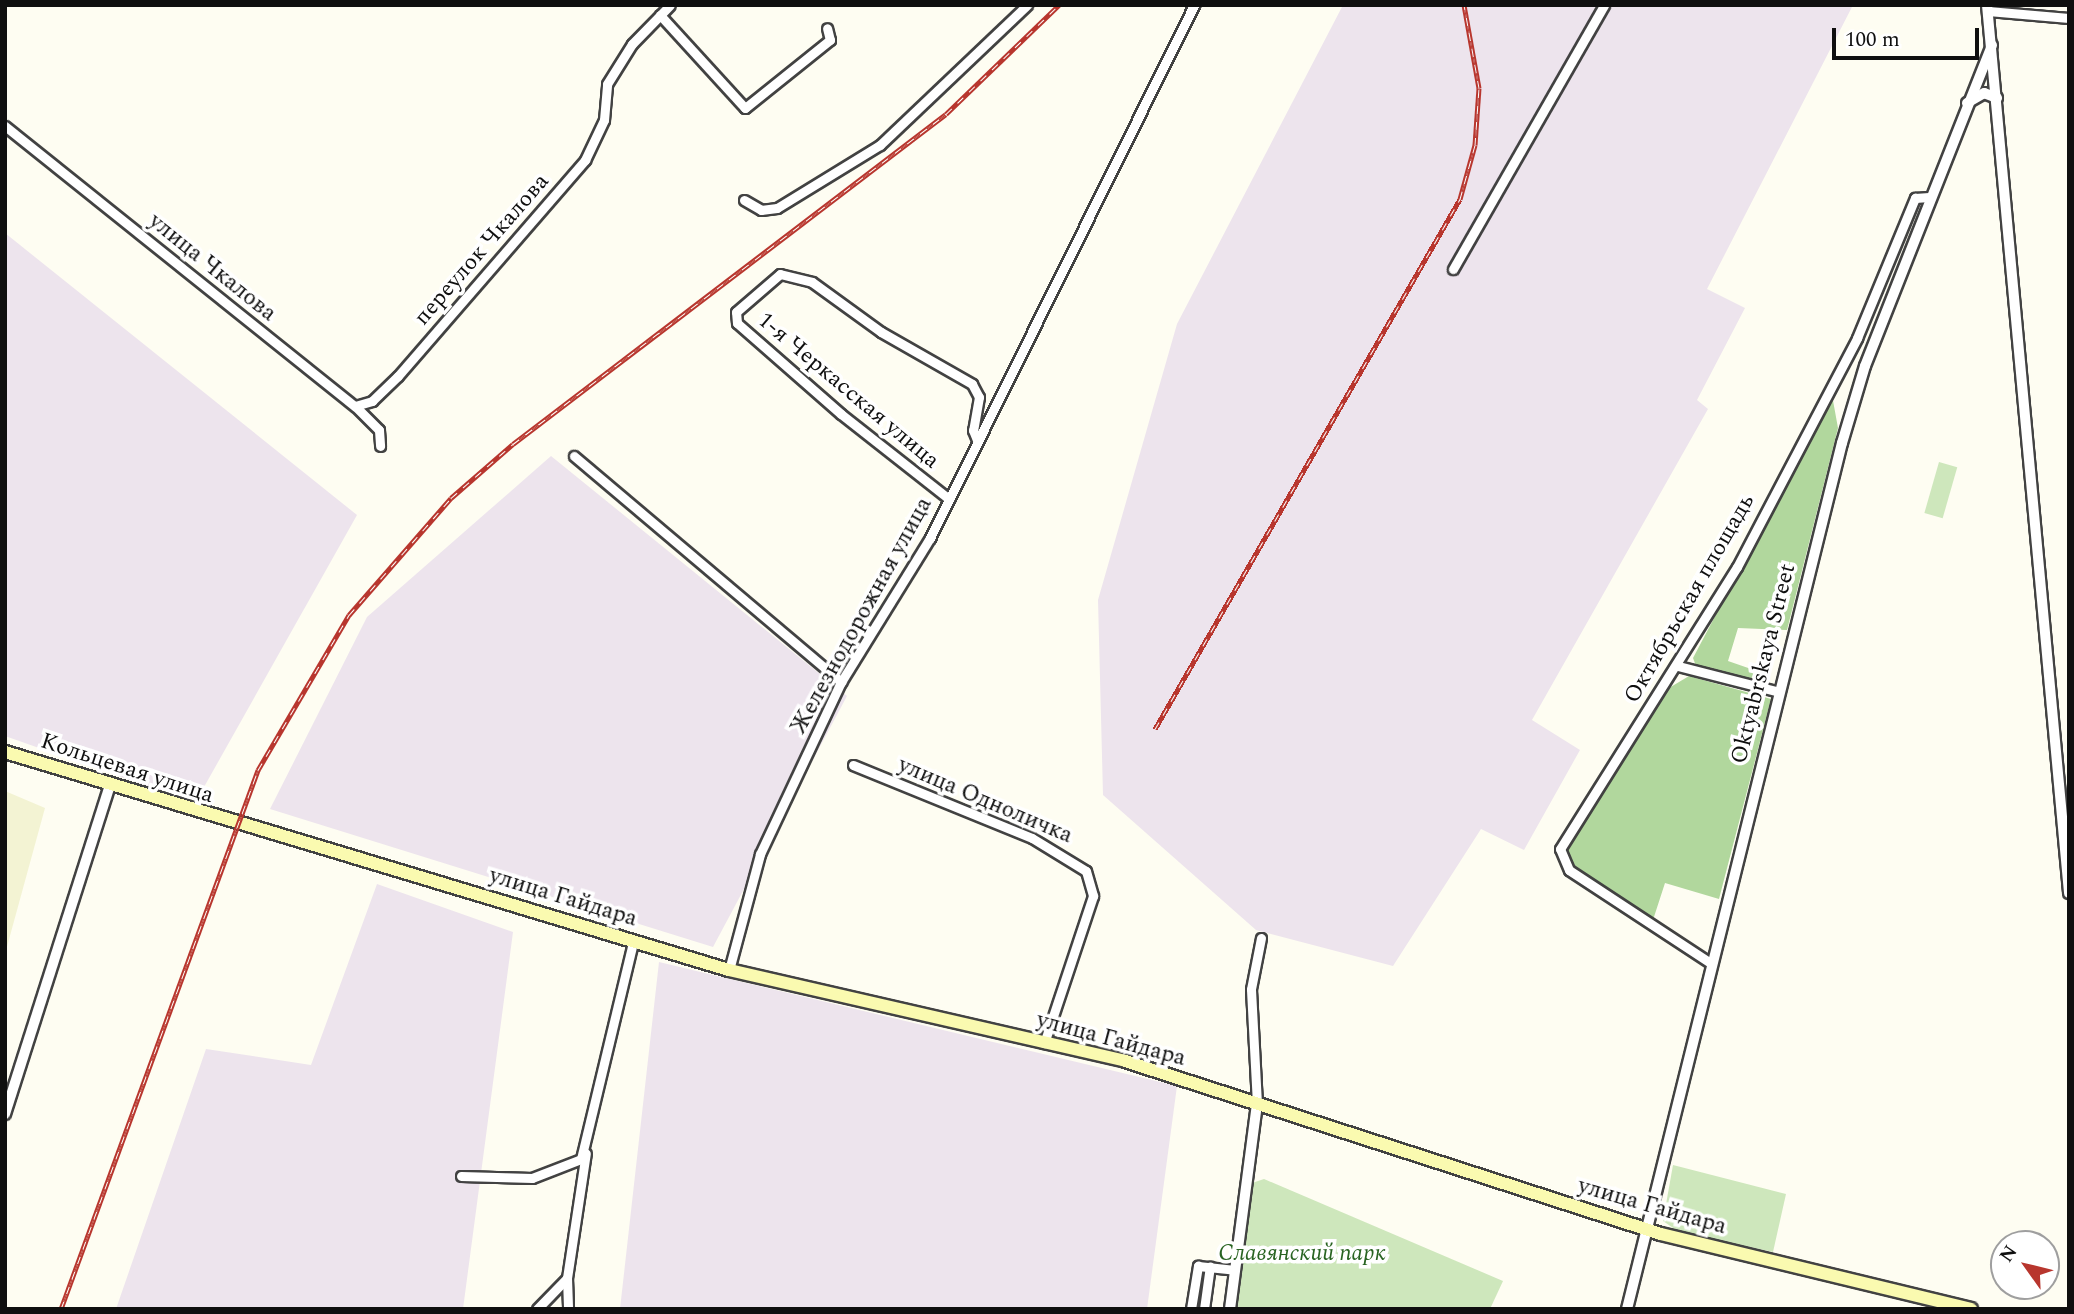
<!DOCTYPE html>
<html>
<head>
<meta charset="utf-8">
<style>
  body { margin:0 }
  #map { position:relative; width:2074px; height:1314px; overflow:hidden; background:#fefdf2; font-family:Spectral,serif }
  div>[style] { position:absolute }
  .industrial>* { inset:0; background:#ede4ed }
  .farmland>* { inset:0; background:#f3f3d3 }
  .green>* { inset:0; background:#cee7bc; transform-origin:0 0 }
  .forest>* { inset:0; background:#b1d79d }
  .roads { filter:drop-shadow(2px 0 #424242) drop-shadow(-2px 0 #424242) drop-shadow(0 2px #424242) drop-shadow(0 -2px #424242) }
  .minor>* { height:9px; margin:-4.5px; padding:0 4.5px; transform-origin:4.5px; border-radius:4.5px; background:#fff }
  .tertiary>* { height:10px; margin:-5px; padding:0 5px; transform-origin:5px; border-radius:5px; background:#fff }
  .secondary>* { height:12px; margin:-6px; padding:0 6px; transform-origin:6px; border-radius:6px; background:#fafab0 }
  .rail>* { height:5px; margin-top:-2.5px; transform-origin:0; background:repeating-linear-gradient(90deg,#fff 0 8px,#b8362e 0 16px); box-sizing:border-box; border-block:2px solid #b8362e }
  span { translate:-50% -50%; white-space:nowrap; text-align:center; line-height:1.15; -webkit-text-stroke:7px #fff; paint-order:stroke }
  .street-label { font-size:23px; color:#0f0f0f }
  .park-label { font-size:23px; color:#296422; font-style:italic }
  .frame { position:absolute; inset:0; border:7px solid #0f0f0f; pointer-events:none }
  .north { position:absolute; left:1990px; top:1230px; width:70px; height:70px; box-sizing:border-box; background:#fff; border:2px solid #9f9f9f; border-radius:50%; rotate:304deg; font-size:19px; font-weight:700; line-height:28px; text-align:center; color:#0f0f0f }
  .north::after { content:''; display:block; margin:auto; width:24px; height:32px; background:#b8362e; clip-path:polygon(50% 0,100% 100%,50% 72%,0 100%) }
  .scale { position:absolute; left:1832px; top:28px; width:147px; height:32px; box-sizing:border-box; border:4px solid #0f0f0f; border-top:0; padding-left:9px; font-size:21px; line-height:24px; white-space:nowrap; color:#0f0f0f; -webkit-text-stroke:5px #fff; paint-order:stroke }
</style>
</head>
<body>
<div id="map">
  <div class="industrial">
    <i style="clip-path:polygon(1343px 5px,1853px 5px,1707px 289px,1745px 308px,1697px 400px,1708px 409px,1532px 720px,1580px 750px,1524px 850px,1481px 829px,1393px 966px,1256px 930px,1103px 795px,1098px 600px,1177px 324px)"></i>
    <i style="clip-path:polygon(5px 233px,357px 515px,195px 803px,5px 736px)"></i>
    <i style="clip-path:polygon(551px 456px,847px 696px,713px 947px,270px 809px,367px 617px)"></i>
    <i style="clip-path:polygon(377px 884px,513px 932px,463px 1309px,116px 1309px,206px 1049px,311px 1065px)"></i>
    <i style="clip-path:polygon(659px 962px,1177px 1086px,1147px 1309px,620px 1309px)"></i>
  </div>
  <div class="farmland">
    <i style="clip-path:polygon(5px 791px,45px 808px,5px 954px)"></i>
  </div>
  <div class="green">
    <i style="left:1939px;top:462px;width:19px;height:53px;rotate:16deg"></i>
    <i style="clip-path:polygon(1673px 1165px,1786px 1194px,1773px 1252px,1679px 1232px,1663px 1221px)"></i>
    <i style="clip-path:polygon(1264px 1179px,1503px 1281px,1490px 1309px,1237px 1309px,1252px 1183px)"></i>
  </div>
  <div class="forest">
    <i style="clip-path:polygon(1832px 395px,1838px 428px,1787px 630px,1738px 628px,1728px 661px,1754px 670px,1751px 681px,1696px 666px,1693px 658px)"></i>
    <i style="clip-path:polygon(1689px 676px,1771px 699px,1719px 899px,1665px 883px,1652px 923px,1569px 866px,1565px 848px,1669px 688px)"></i>
  </div>
  <div class="roads">
    <div class="minor">
      <i style="left:1988px;top:11px;width:81px;rotate:4.9deg"></i>
      <i style="left:660px;top:15px;width:126px;rotate:47.6deg"></i>
      <i style="left:745px;top:108px;width:109px;rotate:-38.7deg"></i>
      <i style="left:830px;top:40px;width:12px;rotate:-104deg"></i>
      <i style="left:5px;top:126px;width:448px;rotate:38.7deg"></i>
      <i style="left:355px;top:406px;width:34px;rotate:45deg"></i>
      <i style="left:379px;top:430px;width:16px;rotate:86deg"></i>
      <i style="left:744px;top:200px;width:20px;rotate:30deg"></i>
      <i style="left:761px;top:210px;width:16px;rotate:-7deg"></i>
      <i style="left:777px;top:208px;width:121px;rotate:-31.5deg"></i>
      <i style="left:880px;top:145px;width:203px;rotate:-43.6deg"></i>
      <i style="left:1453px;top:269px;width:304px;rotate:-60.2deg"></i>
      <i style="left:355px;top:406px;width:18px;rotate:-16deg"></i>
      <i style="left:372px;top:401px;width:36px;rotate:-44deg"></i>
      <i style="left:398px;top:376px;width:286px;rotate:-49.1deg"></i>
      <i style="left:585px;top:160px;width:44px;rotate:-64.6deg"></i>
      <i style="left:604px;top:120px;width:36px;rotate:-85deg"></i>
      <i style="left:607px;top:84px;width:47px;rotate:-58deg"></i>
      <i style="left:632px;top:44px;width:54px;rotate:-45.7deg"></i>
      <i style="left:574px;top:456px;width:350px;rotate:40.2deg"></i>
      <i style="left:949px;top:499px;width:137px;rotate:-141.8deg"></i>
      <i style="left:841px;top:414px;width:138px;rotate:-138.8deg"></i>
      <i style="left:737px;top:323px;width:11px;rotate:-95deg"></i>
      <i style="left:736px;top:312px;width:58px;rotate:-40.8deg"></i>
      <i style="left:780px;top:274px;width:33px;rotate:14deg"></i>
      <i style="left:812px;top:282px;width:85px;rotate:35.9deg"></i>
      <i style="left:881px;top:332px;width:105px;rotate:29.7deg"></i>
      <i style="left:972px;top:384px;width:15px;rotate:62deg"></i>
      <i style="left:979px;top:397px;width:34px;rotate:100deg"></i>
      <i style="left:973px;top:430px;width:11px;rotate:68deg"></i>
      <i style="left:1678px;top:666px;width:104px;rotate:14.4deg"></i>
      <i style="left:853px;top:765px;width:193px;rotate:22.2deg"></i>
      <i style="left:1032px;top:838px;width:63px;rotate:31.4deg"></i>
      <i style="left:1086px;top:871px;width:26px;rotate:74deg"></i>
      <i style="left:1093px;top:896px;width:155px;rotate:108.4deg"></i>
      <i style="left:1712px;top:964px;width:171px;rotate:-146.7deg"></i>
      <i style="left:1569px;top:870px;width:23px;rotate:-113deg"></i>
      <i style="left:1560px;top:849px;width:333px;rotate:-57.9deg"></i>
      <i style="left:1737px;top:567px;width:259px;rotate:-62.3deg"></i>
      <i style="left:1857px;top:338px;width:152px;rotate:-67.5deg"></i>
      <i style="left:1915px;top:198px;width:14px;rotate:-4deg"></i>
      <i style="left:729px;top:970px;width:120px;rotate:-75deg"></i>
      <i style="left:760px;top:854px;width:190px;rotate:-64.8deg"></i>
      <i style="left:841px;top:682px;width:169px;rotate:-58.3deg"></i>
      <i style="left:930px;top:538px;width:595px;rotate:-63.65deg"></i>
      <i style="left:1257px;top:1104px;width:115px;rotate:-93deg"></i>
      <i style="left:1251px;top:989px;width:52px;rotate:-78.9deg"></i>
      <i style="left:461px;top:1176px;width:71px;rotate:1.6deg"></i>
      <i style="left:532px;top:1178px;width:53px;rotate:-21.2deg"></i>
      <i style="left:581px;top:1159px;width:223px;rotate:-76.5deg"></i>
      <i style="left:567px;top:1278px;width:31px;rotate:88deg"></i>
      <i style="left:537px;top:1309px;width:43px;rotate:-45.9deg"></i>
      <i style="left:567px;top:1278px;width:126px;rotate:-81.4deg"></i>
      <i style="left:1191px;top:1309px;width:44px;rotate:-80.8deg"></i>
      <i style="left:1198px;top:1266px;width:37px;rotate:6deg"></i>
      <i style="left:1204px;top:1309px;width:43px;rotate:-82.1deg"></i>
    </div>
    <div class="tertiary">
      <i style="left:1987px;top:5px;width:892px;rotate:84.72deg"></i>
      <i style="left:1967px;top:103px;width:20px;rotate:-30deg"></i>
      <i style="left:1984px;top:93px;width:14px;rotate:21deg"></i>
      <i style="left:5px;top:1114px;width:342px;rotate:-72.3deg"></i>
      <i style="left:1230px;top:1309px;width:207px;rotate:-82.5deg"></i>
      <i style="left:1627px;top:1309px;width:892px;rotate:-76.06deg"></i>
      <i style="left:1842px;top:443px;width:80px;rotate:-73.4deg"></i>
      <i style="left:1865px;top:366px;width:345px;rotate:-68.4deg"></i>
    </div>
    <div class="secondary">
      <i style="left:5px;top:752px;width:756px;rotate:16.76deg"></i>
      <i style="left:729px;top:970px;width:406px;rotate:12.9deg"></i>
      <i style="left:1125px;top:1061px;width:563px;rotate:17.89deg"></i>
      <i style="left:1661px;top:1234px;width:319px;rotate:13.6deg"></i>
    </div>
  </div>
  <div class="rail">
    <i style="left:1155px;top:729px;width:611px;rotate:-60.08deg"></i>
    <i style="left:1460px;top:199px;width:56px;rotate:-74.5deg"></i>
    <i style="left:1475px;top:145px;width:57px;rotate:-86deg"></i>
    <i style="left:1479px;top:88px;width:84px;rotate:-100.2deg"></i>
    <i style="left:61px;top:1309px;width:574px;rotate:-69.92deg"></i>
    <i style="left:258px;top:770px;width:180px;rotate:-59.6deg"></i>
    <i style="left:349px;top:615px;width:155px;rotate:-48.9deg"></i>
    <i style="left:451px;top:498px;width:82px;rotate:-41.1deg"></i>
    <i style="left:513px;top:444px;width:544px;rotate:-37.31deg"></i>
    <i style="left:946px;top:114px;width:157px;rotate:-44deg"></i>
  </div>
  <div class="street-label">
    <span style="left:482px;top:250px;rotate:-49deg">переулок Чкалова</span>
    <span style="left:212px;top:268px;rotate:39deg">улица Чкалова</span>
    <span style="left:848px;top:391px;rotate:40deg">1-я Черкасская улица</span>
    <span style="left:1690px;top:599px;rotate:-60deg">Октябрьская площадь</span>
    <span style="left:862px;top:616px;rotate:-61deg">Железнодорожная улица</span>
    <span style="left:1764px;top:664px;rotate:-76deg">Oktyabrskaya Street</span>
    <span style="left:127px;top:769px;rotate:18deg">Кольцевая улица</span>
    <span style="left:985px;top:801px;rotate:23deg">улица Одноличка</span>
    <span style="left:563px;top:898px;rotate:17deg">улица Гайдара</span>
    <span style="left:1111px;top:1040px;rotate:15deg">улица Гайдара</span>
    <span style="left:1652px;top:1207px;rotate:16deg">улица Гайдара</span>
  </div>
  <div class="park-label">
    <span style="left:1302px;top:1254px">Славянский парк</span>
  </div>
  <div class="frame"></div>
  <div class="north">N</div>
  <div class="scale">100 m</div>
</div>
</body>
</html>
